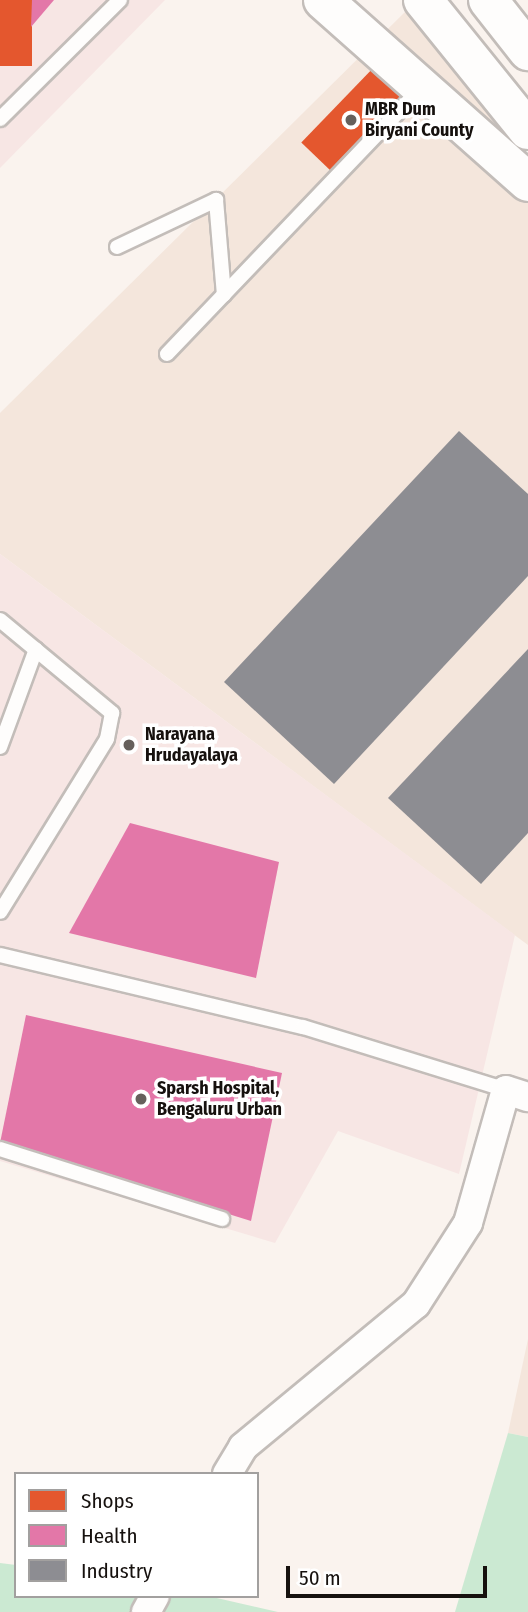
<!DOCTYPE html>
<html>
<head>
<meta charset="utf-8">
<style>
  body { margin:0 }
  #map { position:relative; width:528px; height:1612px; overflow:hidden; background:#faf3ee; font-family:"Fira Sans Condensed",sans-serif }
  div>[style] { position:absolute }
  .built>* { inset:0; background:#f4e6dc }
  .medical>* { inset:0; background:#f7e6e4 }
  .green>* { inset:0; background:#cbe9d2 }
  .shops>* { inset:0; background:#e4572e; transform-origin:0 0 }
  .health>* { inset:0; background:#e377a8 }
  .industry>* { inset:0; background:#8d8d92 }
  .roads { filter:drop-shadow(2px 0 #c3bdb9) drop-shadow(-2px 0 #c3bdb9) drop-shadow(0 2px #c3bdb9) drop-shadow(0 -2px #c3bdb9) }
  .lane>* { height:14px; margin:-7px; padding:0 7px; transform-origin:7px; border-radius:7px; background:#fefdfc }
  .street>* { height:28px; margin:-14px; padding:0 14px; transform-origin:14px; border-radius:14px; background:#fefdfc }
  .secondary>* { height:38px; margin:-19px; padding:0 19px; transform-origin:19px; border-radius:19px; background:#fefdfc }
  .highway>* { height:38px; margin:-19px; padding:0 19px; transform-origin:19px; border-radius:19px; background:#fefdfc }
  .dots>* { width:19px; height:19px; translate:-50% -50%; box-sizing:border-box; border:4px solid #fff; border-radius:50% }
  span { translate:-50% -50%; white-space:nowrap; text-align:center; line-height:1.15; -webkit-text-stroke:7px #fff; paint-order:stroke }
  .poi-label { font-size:18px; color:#16110e; font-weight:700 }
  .left { translate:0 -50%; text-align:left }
  .legend { position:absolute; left:14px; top:1472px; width:245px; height:126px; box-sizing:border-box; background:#fff; border:2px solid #a2a09f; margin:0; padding:9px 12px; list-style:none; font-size:21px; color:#16110e }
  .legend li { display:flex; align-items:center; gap:14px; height:35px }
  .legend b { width:35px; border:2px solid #a2a09f }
  .scale { position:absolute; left:286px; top:1566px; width:201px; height:32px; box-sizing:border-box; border:4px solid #16110e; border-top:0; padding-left:9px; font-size:21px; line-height:24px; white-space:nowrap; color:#16110e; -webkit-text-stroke:5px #fff; paint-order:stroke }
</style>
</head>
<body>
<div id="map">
  <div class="built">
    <i style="clip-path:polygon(409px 8px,528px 155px,528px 945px,0 554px,0 413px)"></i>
    <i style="clip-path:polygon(528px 1339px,528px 1437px,508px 1433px)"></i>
  </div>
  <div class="medical">
    <i style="clip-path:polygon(0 0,165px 0,0 168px)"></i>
    <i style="clip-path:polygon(0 554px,515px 935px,459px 1174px,338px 1131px,275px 1243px,0 1161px)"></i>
  </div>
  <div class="green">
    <i style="clip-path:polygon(508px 1433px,528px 1437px,528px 1612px,455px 1612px)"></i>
    <i style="clip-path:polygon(0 1563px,16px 1565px,16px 1596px,208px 1596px,278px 1612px,0 1612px)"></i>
  </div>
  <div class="shops">
    <i style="left:0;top:0;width:32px;height:66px"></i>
    <i style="left:377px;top:64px;width:42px;height:109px;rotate:44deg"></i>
  </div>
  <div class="health">
    <i style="clip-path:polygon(32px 0,54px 0,31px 27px)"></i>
    <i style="clip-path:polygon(130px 823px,279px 862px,256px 978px,69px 933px)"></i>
    <i style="clip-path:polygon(26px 1015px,282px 1073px,251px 1221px,0 1143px)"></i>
  </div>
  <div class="industry">
    <i style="clip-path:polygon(459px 431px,528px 494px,528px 576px,334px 784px,224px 682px)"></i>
    <i style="clip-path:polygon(528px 649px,528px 833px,481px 884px,388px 798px)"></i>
  </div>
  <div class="roads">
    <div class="lane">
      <i style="left:0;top:119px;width:169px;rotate:-44.8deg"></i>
      <i style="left:117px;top:247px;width:110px;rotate:-25.4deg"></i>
      <i style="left:216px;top:200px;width:95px;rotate:85.2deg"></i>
      <i style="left:167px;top:354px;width:365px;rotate:-46.3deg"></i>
      <i style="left:0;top:620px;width:146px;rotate:39.7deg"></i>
      <i style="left:112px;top:713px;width:26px;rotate:101deg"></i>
      <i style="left:107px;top:739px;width:203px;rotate:121.7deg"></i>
      <i style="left:0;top:747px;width:104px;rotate:-69.8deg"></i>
      <i style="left:0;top:955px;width:311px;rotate:13.4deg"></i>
      <i style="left:303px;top:1027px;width:213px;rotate:17.2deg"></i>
      <i style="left:0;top:1149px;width:233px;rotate:17.5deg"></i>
    </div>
    <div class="street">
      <i style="left:227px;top:1474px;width:31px;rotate:-59deg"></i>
      <i style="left:243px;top:1447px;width:224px;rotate:-39.6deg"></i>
      <i style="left:416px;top:1304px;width:96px;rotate:-57.3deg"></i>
      <i style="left:468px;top:1223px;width:138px;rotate:-74.1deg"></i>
      <i style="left:506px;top:1090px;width:23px;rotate:18deg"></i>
      <i style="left:146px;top:1612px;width:18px;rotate:-61deg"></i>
    </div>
    <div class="secondary">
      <i style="left:323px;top:0;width:274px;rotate:41.6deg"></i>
      <i style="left:423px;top:0;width:167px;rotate:51.1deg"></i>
    </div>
    <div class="highway">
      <i style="left:488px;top:0;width:65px;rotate:51.9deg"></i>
    </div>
  </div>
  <div class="dots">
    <i style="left:351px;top:120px;background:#66605c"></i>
    <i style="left:129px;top:745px;background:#66605c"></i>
    <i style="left:141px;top:1099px;background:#66605c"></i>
  </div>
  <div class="poi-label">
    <span class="left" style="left:365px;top:120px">MBR Dum<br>Biryani County</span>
    <span class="left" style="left:145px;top:745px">Narayana<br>Hrudayalaya</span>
    <span class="left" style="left:157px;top:1099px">Sparsh Hospital,<br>Bengaluru Urban</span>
  </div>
  <ul class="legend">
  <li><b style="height:19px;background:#e4572e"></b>Shops</li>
  <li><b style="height:19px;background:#e377a8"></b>Health</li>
  <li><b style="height:19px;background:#8d8d92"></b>Industry</li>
  </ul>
  <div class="scale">50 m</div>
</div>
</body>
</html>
